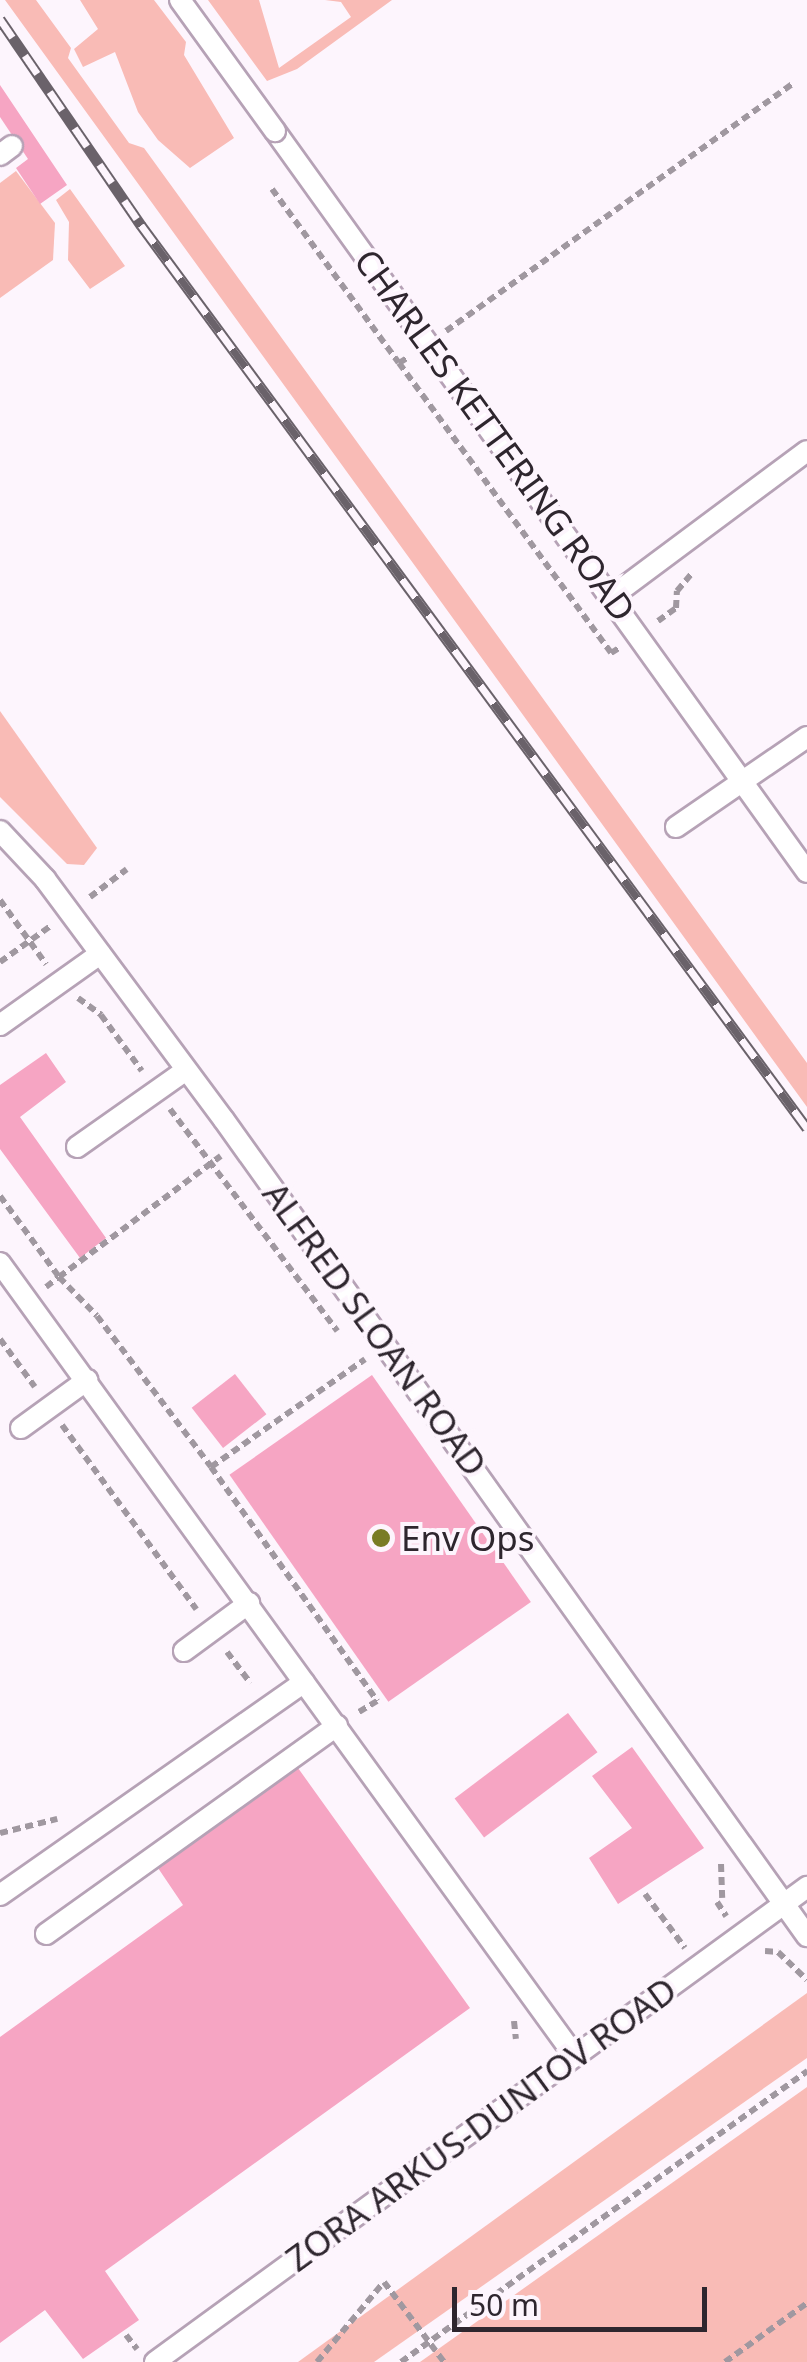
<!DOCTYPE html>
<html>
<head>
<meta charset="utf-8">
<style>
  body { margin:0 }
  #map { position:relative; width:807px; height:2362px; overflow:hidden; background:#fdf5fd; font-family:"Noto Sans",sans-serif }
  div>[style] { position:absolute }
  .green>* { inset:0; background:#f9bbb6 }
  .building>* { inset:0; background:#f6a5c3; transform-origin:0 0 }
  .path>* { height:6px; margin-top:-3px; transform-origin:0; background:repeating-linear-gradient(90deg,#a098a0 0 8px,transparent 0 13px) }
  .roads { filter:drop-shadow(2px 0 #b6a2b6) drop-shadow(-2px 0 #b6a2b6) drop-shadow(0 2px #b6a2b6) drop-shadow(0 -2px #b6a2b6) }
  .lane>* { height:20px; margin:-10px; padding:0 10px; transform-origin:10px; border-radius:10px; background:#fff }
  .rail>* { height:11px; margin-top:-5.5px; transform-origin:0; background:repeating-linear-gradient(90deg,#fdf5fd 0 22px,#6a626a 0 44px); box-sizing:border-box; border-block:2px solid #6a626a }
  .bridges { filter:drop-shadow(2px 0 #b6a2b6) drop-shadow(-2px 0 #b6a2b6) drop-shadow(0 2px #b6a2b6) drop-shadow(0 -2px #b6a2b6) }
  .lane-bridge>* { height:20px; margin:-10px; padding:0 10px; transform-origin:10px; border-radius:10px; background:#fff }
  .dots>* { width:28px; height:28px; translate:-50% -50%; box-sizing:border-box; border:5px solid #fdf5fd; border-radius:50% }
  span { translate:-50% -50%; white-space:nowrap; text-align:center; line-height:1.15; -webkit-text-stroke:8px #fdf5fd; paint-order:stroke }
  .street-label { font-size:35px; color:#2e262e }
  .poi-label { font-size:35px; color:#2e262e }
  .left { translate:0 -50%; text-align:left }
  .scale { position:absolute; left:452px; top:2287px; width:255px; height:45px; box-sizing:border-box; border:5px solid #2e262e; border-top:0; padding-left:12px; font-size:30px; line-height:35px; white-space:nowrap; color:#2e262e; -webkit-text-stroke:8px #fdf5fd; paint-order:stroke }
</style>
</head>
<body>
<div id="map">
  <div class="green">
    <i style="clip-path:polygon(5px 0,36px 0,71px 48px,68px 58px,129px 143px,144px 148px,807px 1063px,807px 1107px)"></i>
    <i style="clip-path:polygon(80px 0,154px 0,186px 42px,184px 55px,234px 138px,190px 168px,158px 140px,138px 112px,115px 52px,83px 67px,74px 49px,98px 29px)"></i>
    <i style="clip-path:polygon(208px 0,259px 0,279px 68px,351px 17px,341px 2px,325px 0,392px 0,297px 69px,267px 81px)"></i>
    <i style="clip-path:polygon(16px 171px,55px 223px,53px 260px,0 298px,0 183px)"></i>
    <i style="clip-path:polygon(70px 189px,125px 266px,90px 289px,68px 260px,69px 222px,56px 200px)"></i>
    <i style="clip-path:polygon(0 711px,97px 848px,84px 865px,67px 864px,0 797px)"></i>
    <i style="clip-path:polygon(807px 1993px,807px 2058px,374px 2362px,298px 2362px)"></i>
    <i style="clip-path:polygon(807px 2087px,807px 2362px,420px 2362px)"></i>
  </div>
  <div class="building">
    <i style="clip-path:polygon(0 85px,67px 185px,40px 204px,16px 168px,28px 159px,0 117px)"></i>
    <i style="clip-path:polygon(46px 1053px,66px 1082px,20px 1117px,106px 1238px,80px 1258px,0 1149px,0 1085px)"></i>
    <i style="left:235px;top:1374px;width:51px;height:55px;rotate:52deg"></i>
    <i style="left:372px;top:1375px;width:277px;height:174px;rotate:55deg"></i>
    <i style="left:568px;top:1713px;width:49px;height:142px;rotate:53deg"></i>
    <i style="clip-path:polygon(632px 1747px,704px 1848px,618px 1904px,589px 1858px,632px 1828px,592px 1776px)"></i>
    <i style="clip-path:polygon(298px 1768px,470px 2008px,105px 2271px,139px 2320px,83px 2359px,45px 2310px,0 2343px,0 2037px,183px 1905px,158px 1868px)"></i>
  </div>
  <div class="path">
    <i style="left:272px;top:189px;width:215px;rotate:53.9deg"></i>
    <i style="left:399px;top:363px;width:9px;rotate:-32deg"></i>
    <i style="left:446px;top:331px;width:427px;rotate:-35.5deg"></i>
    <i style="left:399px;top:363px;width:359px;rotate:53.8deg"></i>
    <i style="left:611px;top:653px;width:9px;rotate:-32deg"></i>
    <i style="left:658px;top:621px;width:22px;rotate:-36deg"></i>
    <i style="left:676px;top:608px;width:17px;rotate:-87deg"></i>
    <i style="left:677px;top:591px;width:23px;rotate:-50deg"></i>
    <i style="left:90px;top:897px;width:46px;rotate:-37.1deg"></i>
    <i style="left:0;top:900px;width:79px;rotate:54.3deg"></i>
    <i style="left:0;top:962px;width:64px;rotate:-35.4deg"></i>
    <i style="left:78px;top:998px;width:29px;rotate:36deg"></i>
    <i style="left:101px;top:1015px;width:69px;rotate:53.8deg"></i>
    <i style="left:170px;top:1109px;width:278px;rotate:53deg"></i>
    <i style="left:0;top:1196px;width:100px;rotate:53.9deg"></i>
    <i style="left:59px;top:1277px;width:202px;rotate:-36.8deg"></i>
    <i style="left:46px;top:1287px;width:16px;rotate:-38deg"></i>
    <i style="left:59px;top:1277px;width:54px;rotate:45.7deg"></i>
    <i style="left:97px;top:1316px;width:189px;rotate:52.9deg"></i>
    <i style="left:211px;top:1467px;width:188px;rotate:-35deg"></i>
    <i style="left:0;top:1339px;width:59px;rotate:53.9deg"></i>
    <i style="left:62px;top:1425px;width:228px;rotate:53.9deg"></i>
    <i style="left:211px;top:1467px;width:287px;rotate:54.6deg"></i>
    <i style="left:377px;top:1701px;width:21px;rotate:149deg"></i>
    <i style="left:227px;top:1652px;width:39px;rotate:53deg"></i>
    <i style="left:0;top:1833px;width:59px;rotate:-13.8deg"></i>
    <i style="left:721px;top:1864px;width:34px;rotate:88deg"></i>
    <i style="left:645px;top:1894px;width:67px;rotate:53.5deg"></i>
    <i style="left:717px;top:1902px;width:17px;rotate:57deg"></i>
    <i style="left:765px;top:1951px;width:13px;rotate:4deg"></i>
    <i style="left:778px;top:1952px;width:40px;rotate:44deg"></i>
    <i style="left:514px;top:2021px;width:18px;rotate:84deg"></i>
    <i style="left:126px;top:2335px;width:18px;rotate:52deg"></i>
    <i style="left:317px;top:2362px;width:104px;rotate:-50.1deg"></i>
    <i style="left:384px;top:2282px;width:100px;rotate:53.1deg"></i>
    <i style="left:401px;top:2362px;width:500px;rotate:-35.6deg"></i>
    <i style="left:725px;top:2362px;width:101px;rotate:-35.7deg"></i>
  </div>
  <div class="roads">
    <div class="lane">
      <i style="left:275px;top:131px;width:912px;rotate:54.32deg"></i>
      <i style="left:0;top:155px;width:15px;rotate:-37deg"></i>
      <i style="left:611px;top:597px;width:244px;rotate:-36.7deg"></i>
      <i style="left:676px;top:827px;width:159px;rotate:-34.5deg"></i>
      <i style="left:0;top:831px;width:66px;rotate:46.8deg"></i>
      <i style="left:45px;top:879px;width:300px;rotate:53.4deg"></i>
      <i style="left:224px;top:1120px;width:1003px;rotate:54.46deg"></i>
      <i style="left:0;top:1025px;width:123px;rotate:-35.4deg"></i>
      <i style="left:77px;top:1147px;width:133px;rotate:-35.2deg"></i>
      <i style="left:0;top:1263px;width:978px;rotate:54.07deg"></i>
      <i style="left:21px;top:1428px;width:82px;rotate:-36deg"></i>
      <i style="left:184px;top:1651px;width:81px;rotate:-36.4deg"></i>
      <i style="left:0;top:1895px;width:371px;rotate:-35deg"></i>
      <i style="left:46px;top:1934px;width:358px;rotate:-35.6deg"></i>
      <i style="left:155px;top:2362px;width:807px;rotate:-36.07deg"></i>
    </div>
  </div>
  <div class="rail">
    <i style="left:0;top:19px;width:250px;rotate:55.6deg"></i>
    <i style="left:141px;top:225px;width:1122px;rotate:53.59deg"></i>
  </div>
  <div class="bridges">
    <div class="lane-bridge">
      <i style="left:180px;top:0;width:162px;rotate:54.1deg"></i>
    </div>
  </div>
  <div class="dots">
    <i style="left:381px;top:1538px;background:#797c25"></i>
  </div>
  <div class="street-label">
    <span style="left:495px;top:435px;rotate:54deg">CHARLES KETTERING ROAD</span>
    <span style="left:375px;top:1329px;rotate:54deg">ALFRED SLOAN ROAD</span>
    <span style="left:481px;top:2124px;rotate:-36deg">ZORA ARKUS-DUNTOV ROAD</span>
  </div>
  <div class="poi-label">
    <span class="left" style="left:401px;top:1538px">Env Ops</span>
  </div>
  <div class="scale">50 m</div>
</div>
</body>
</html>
